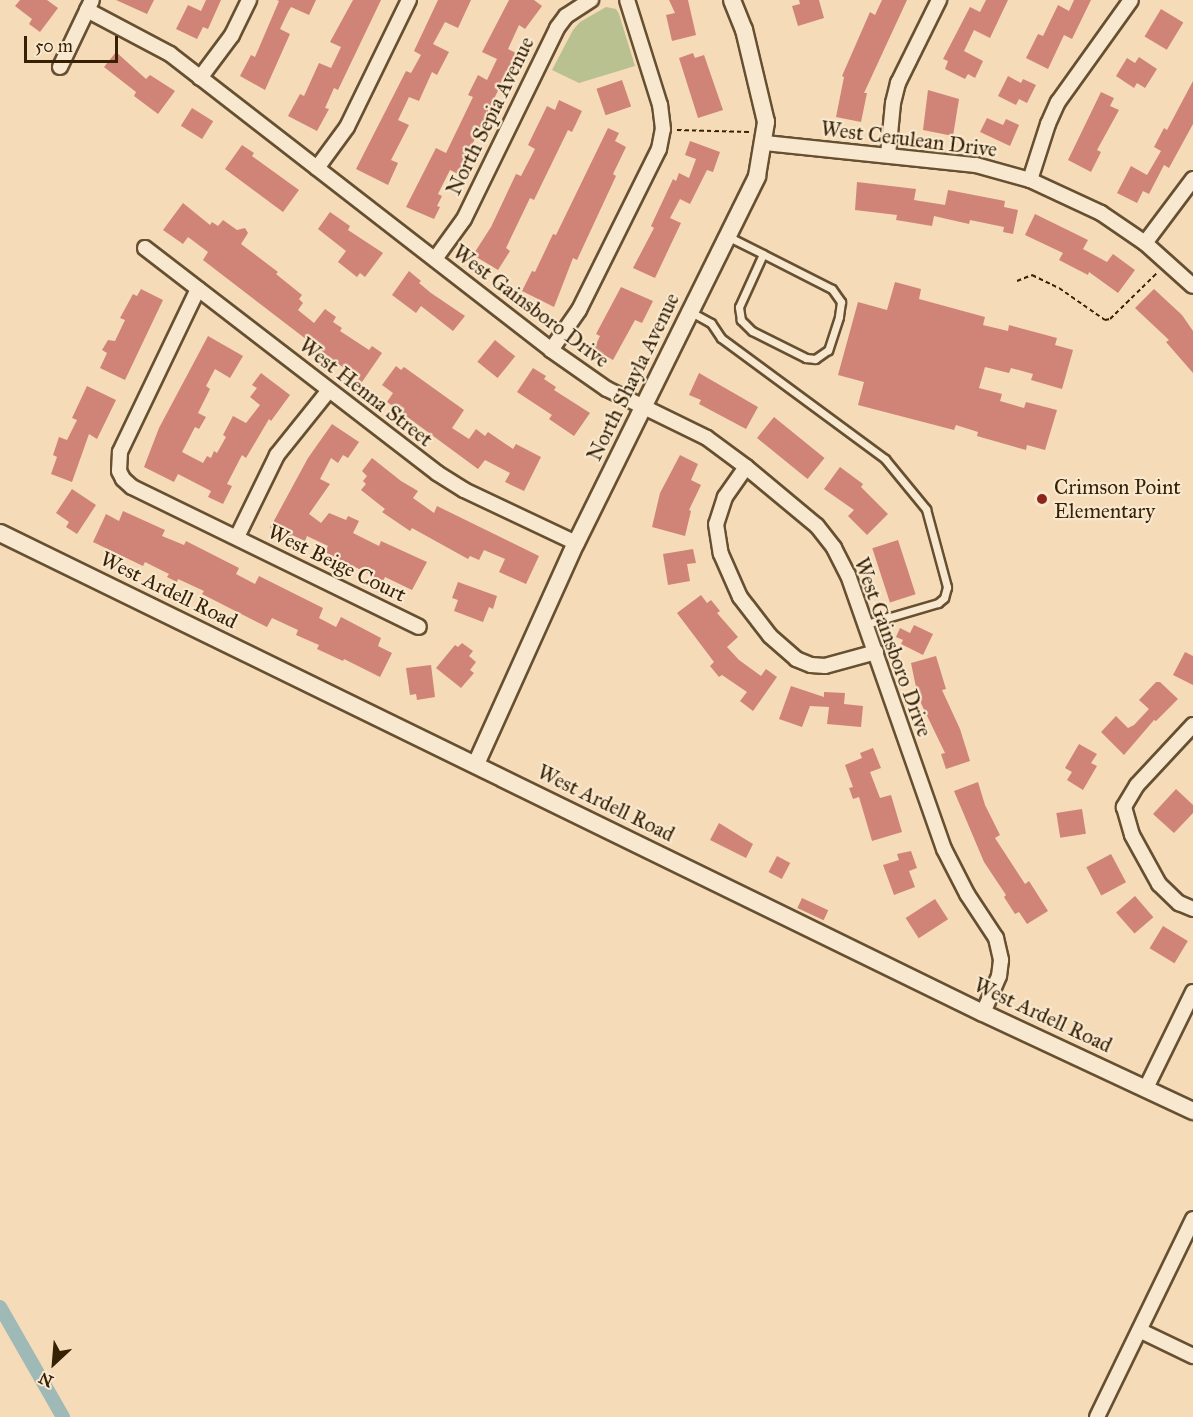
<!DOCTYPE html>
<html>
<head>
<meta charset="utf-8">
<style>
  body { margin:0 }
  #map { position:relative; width:1193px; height:1417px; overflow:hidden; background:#f5dbb7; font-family:"IM FELL Great Primer",serif }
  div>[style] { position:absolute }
  .green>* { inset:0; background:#b9c190 }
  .canal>* { height:14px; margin:-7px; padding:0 7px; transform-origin:7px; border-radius:7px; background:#9fb9b7 }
  .building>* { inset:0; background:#cf8477; transform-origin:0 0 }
  .path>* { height:2px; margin-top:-1px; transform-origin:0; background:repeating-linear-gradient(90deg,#372104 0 4.5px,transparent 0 7.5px) }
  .roads { filter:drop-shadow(2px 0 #665031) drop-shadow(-2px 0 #665031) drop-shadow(0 2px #665031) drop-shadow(0 -2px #665031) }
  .service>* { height:7px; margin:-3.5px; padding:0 3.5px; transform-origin:3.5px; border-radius:3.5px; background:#f8e8d0 }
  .minor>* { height:14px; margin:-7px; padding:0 7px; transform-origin:7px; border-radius:7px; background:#f8e8d0 }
  .tertiary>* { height:16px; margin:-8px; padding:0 8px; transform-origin:8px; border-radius:8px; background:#f8e8d0 }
  .dots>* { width:16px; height:16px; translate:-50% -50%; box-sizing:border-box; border:3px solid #f8e8d0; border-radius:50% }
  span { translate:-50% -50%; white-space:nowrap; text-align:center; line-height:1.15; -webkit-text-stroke:4.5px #f8e8d0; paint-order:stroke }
  .street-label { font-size:21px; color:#372104 }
  .poi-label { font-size:21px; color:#372104 }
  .left { translate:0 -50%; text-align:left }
  .north { position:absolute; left:24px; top:1333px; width:60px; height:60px; -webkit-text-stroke:4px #f8e8d0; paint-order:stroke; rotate:206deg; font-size:16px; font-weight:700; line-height:24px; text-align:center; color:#372104 }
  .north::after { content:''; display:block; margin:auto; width:21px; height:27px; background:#372104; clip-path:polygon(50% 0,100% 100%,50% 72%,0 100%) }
  .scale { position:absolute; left:24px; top:36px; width:94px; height:27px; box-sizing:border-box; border:3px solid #372104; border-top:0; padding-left:8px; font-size:18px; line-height:21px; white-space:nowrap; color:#372104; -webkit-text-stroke:4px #f8e8d0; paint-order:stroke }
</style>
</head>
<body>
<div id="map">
  <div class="green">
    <i style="clip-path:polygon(606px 7px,616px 9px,619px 14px,635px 66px,579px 83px,552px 70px,573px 30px,580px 22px)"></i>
  </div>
  <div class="canal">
    <i style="left:0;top:1307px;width:127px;rotate:60.2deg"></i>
  </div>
  <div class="building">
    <i style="clip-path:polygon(20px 0,47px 0,58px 8px,40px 32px,29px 24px,32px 19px,15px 6px)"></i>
    <i style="clip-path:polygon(116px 0,154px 0,147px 14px)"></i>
    <i style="clip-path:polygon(206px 0,221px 0,208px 29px,203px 27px,197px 39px,176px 29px,188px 5px,201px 11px)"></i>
    <i style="clip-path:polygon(277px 0,316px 0,309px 15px,291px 7px,288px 12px,280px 29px,290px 34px,265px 90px,240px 76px,251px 55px,255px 57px,279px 1px)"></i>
    <i style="clip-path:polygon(353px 0,381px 0,338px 90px,334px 88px,325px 108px,329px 109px,317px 131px,288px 116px,300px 94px,304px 96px,319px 63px,331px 68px,341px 47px,330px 42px)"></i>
    <i style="clip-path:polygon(438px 0,471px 0,458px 28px,445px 22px,433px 44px,449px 52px,437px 75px,432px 72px,419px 101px,409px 97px,398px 120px,409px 125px,391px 160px,398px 163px,388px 185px,356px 169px,406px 71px,411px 73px,421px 55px,414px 51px)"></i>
    <i style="clip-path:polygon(509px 0,534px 0,542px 6px,525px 29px,519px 25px,508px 49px,516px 53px,458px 174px,450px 170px,438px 194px,442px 196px,437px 206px,440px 207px,434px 219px,406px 207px,436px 148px,446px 153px,473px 97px,468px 95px,478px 75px,487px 80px,497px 59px,482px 52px)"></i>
    <i style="clip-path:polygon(669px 0,688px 0,696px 35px,672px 41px,666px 15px,675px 13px)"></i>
    <i style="clip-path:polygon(799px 0,819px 0,824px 18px,798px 26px,792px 6px,800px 4px)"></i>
    <i style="clip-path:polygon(882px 0,907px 0,864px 93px,867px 93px,861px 122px,836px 117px,844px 77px,842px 76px,870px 12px,875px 15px)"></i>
    <i style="clip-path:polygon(986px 0,1008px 0,990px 38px,974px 30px,964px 51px,983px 61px,975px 78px,968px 74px,965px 79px,945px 69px,948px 61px,943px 59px,970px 7px,980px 12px)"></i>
    <i style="clip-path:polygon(1074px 0,1091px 0,1072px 39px,1064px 35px,1048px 69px,1026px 58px,1038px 34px,1043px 36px,1058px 5px,1069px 11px)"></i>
    <i style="left:1161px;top:9px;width:26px;height:32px;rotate:31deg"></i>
    <i style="clip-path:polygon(116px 52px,146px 79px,150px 75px,175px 91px,158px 114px,134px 96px,136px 92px,104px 67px)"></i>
    <i style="clip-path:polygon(693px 53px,695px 58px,704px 55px,723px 110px,698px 118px,679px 58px)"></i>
    <i style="clip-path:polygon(1139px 57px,1157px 69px,1145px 88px,1137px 83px,1134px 88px,1116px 76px,1127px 58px,1135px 63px)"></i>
    <i style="clip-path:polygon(1008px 76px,1021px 83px,1023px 79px,1036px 85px,1027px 103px,1019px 99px,1016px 105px,998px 96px)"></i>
    <i style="left:622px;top:80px;width:28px;height:27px;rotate:71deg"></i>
    <i style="clip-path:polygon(1193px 81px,1193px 124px,1169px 168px,1164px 165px,1149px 194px,1143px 191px,1137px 203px,1117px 193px,1131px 166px,1147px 175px,1161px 151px,1154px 147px,1164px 128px,1167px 130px)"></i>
    <i style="clip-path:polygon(928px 90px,959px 99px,953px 136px,923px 130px)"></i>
    <i style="clip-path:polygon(1101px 92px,1114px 98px,1110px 106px,1119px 110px,1097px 150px,1101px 152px,1091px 172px,1068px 160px)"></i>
    <i style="clip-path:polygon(559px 100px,582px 111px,572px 132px,568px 130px,534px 200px,530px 198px,506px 248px,510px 251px,498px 270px,473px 255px,491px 227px,516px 174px,521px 176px,535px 149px,528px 145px,547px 106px,555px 110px)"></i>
    <i style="left:192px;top:108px;width:25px;height:21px;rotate:32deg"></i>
    <i style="clip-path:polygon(987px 118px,1003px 125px,1006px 119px,1019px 125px,1010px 146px,980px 132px)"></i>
    <i style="clip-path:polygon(608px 128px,619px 133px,615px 141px,626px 147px,613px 174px,616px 176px,577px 260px,573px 258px,554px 307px,522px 291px,532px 271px,535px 272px,553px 234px,556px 235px)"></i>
    <i style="clip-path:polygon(690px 141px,720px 152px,713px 172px,707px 170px,690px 204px,680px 199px,670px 218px,681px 223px,655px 278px,633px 268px,654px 228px,651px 226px,673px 179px,676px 181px,679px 173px,689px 178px,696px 159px,685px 155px)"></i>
    <i style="clip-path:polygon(242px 145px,254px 153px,252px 156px,299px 190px,283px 212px,225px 169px)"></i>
    <i style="clip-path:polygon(857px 182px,916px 189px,914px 200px,945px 205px,948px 190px,1005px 201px,1004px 207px,1018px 210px,1013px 234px,1003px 232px,1004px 227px,970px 220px,969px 224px,934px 216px,932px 226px,896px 220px,897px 215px,855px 210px)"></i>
    <i style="clip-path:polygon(183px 203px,210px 225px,212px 222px,218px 226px,223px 220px,237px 230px,245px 228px,248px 233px,241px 244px,278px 272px,276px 274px,302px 295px,299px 299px,303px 303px,298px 310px,314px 323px,325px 309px,336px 317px,333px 322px,342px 328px,340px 331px,369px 350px,372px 346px,382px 353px,362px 382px,203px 260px,208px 252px,188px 237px,183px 244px,163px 230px)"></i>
    <i style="clip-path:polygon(330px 212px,350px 226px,348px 230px,383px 253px,365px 277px,360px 273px,357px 277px,338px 262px,346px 251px,318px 229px)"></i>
    <i style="clip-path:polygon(1035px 214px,1088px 240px,1083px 249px,1107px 262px,1113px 254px,1135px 270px,1118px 293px,1089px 272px,1088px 275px,1059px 260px,1063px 253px,1025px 235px)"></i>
    <i style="clip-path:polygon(409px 271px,421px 281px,419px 283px,431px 293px,465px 316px,453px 331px,421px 306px,416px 313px,392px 295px)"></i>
    <i style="clip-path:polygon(895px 282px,921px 289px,919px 299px,985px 317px,983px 325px,1008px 331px,1009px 325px,1057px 338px,1055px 345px,1073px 350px,1062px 389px,1031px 380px,1033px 374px,1011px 368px,1009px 373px,985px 367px,979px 388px,1002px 394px,1000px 401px,1024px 408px,1026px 402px,1057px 410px,1045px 450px,1027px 445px,1026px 450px,977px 436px,978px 432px,956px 425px,954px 430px,858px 405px,864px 382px,838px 375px,858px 302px,887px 310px)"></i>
    <i style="clip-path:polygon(621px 287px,653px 301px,642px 323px,635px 320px,613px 360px,594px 349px,600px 336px,596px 334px)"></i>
    <i style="clip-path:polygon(141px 289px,163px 300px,125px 380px,100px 368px,107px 353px,102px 350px,108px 340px,115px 341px,125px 320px,120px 318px,133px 294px,137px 296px)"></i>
    <i style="clip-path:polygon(1154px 289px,1182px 315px,1193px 331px,1193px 373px,1166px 342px,1169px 340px,1135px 308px)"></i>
    <i style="clip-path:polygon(208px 336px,243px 356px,230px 378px,215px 369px,206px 386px,210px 389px,198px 413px,206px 417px,199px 429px,195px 427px,182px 452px,203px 463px,207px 456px,211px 458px,214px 451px,217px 453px,226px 437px,223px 435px,233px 416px,246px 423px,260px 405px,250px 397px,257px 388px,252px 385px,261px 373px,290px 395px,271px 421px,269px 419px,246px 458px,242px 455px,227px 484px,232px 486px,223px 504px,208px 497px,211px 491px,178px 474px,174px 482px,144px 467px,159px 428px)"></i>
    <i style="left:495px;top:340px;width:26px;height:28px;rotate:39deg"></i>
    <i style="clip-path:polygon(396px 366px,401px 370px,404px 367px,464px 410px,452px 428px,469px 439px,476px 429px,485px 436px,488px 432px,513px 449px,516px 444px,541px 457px,524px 491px,505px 482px,510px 473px,485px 460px,478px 469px,387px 402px,393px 393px,382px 385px)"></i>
    <i style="clip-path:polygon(533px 368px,546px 376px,544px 379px,556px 387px,554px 390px,590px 413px,574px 436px,549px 419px,552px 415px,517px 392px)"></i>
    <i style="clip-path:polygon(699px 373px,758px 407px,746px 429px,699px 404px,701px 400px,689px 395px)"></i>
    <i style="clip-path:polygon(87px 386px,116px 400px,97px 439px,89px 434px,72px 482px,51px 474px,57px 457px,53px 455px,59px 437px,67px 440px,77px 420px,72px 418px)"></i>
    <i style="left:774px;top:417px;width:65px;height:27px;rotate:39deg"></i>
    <i style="clip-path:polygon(332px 424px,359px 442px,348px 458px,343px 455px,338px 463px,331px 458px,320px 479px,330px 484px,309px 514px,321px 523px,329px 513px,346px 520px,348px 516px,359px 521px,353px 533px,379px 546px,381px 541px,427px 562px,412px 590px,385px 577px,383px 581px,325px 552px,328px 546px,307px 536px,305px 541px,292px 535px,290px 538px,270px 528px,308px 458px)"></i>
    <i style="clip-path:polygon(680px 455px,698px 464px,691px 480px,701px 485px,689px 510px,691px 511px,685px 536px,652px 527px,660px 493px)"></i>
    <i style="clip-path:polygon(372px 458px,401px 481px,418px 491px,413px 498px,434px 513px,437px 506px,539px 556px,526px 584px,499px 572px,505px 559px,484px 550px,479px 560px,470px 556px,468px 559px,412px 528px,410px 531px,382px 512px,385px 509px,361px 490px,366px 484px,363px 481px,367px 476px,362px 471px)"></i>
    <i style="clip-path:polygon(840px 467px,863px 484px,861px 487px,888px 514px,867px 535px,848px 516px,854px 510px,824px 489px)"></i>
    <i style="clip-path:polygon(72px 489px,96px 505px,77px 534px,66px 527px,69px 522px,56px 513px)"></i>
    <i style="clip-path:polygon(123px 511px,165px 530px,162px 536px,184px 545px,186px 541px,239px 568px,236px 574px,255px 584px,259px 576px,323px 608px,319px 618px,336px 627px,341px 617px,381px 638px,378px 646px,392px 653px,380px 677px,344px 659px,343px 661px,317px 649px,319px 645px,296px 635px,298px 630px,272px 618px,267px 627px,202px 594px,204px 591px,178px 579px,177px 582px,167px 577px,169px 574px,145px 562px,143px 566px,93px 542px,106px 514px,119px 521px)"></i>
    <i style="left:898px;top:540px;width:57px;height:27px;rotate:72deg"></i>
    <i style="clip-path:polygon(693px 549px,696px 563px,687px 564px,690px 581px,668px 585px,663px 554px)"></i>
    <i style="clip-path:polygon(458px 582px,497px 596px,493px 609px,489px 607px,483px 622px,454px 611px,458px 600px,452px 598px)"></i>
    <i style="clip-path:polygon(701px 595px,707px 603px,711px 600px,720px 611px,717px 613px,738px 637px,727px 647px,739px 660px,761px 676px,766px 669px,777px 677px,753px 711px,740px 701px,747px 692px,722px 675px,719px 677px,710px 666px,714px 662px,677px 613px)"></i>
    <i style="clip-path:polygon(914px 625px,933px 634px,923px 655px,901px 644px,903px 640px,896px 637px,900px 628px,910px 633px)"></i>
    <i style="clip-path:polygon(462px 643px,473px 651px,469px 656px,476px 662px,470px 670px,474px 673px,461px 688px,436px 668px,455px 645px,458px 647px)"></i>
    <i style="clip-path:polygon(1185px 652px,1193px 656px,1193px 685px,1173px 675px)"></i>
    <i style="clip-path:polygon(936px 656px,946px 689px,942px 690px,960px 729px,970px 761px,946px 769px,941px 754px,945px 753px,918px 697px,911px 663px)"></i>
    <i style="clip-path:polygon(431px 665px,435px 697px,417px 700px,416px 694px,410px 695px,406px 668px)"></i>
    <i style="clip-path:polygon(1156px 682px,1160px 682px,1178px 699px,1156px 721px,1154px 720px,1124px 755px,1101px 732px,1116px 716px,1128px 728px,1134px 725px,1149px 709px,1139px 700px)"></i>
    <i style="clip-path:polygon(791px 686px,824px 697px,824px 692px,845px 693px,844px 704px,863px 706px,861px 727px,827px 724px,829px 707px,810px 706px,802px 727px,779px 719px)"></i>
    <i style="clip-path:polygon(1079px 744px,1097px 754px,1091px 763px,1097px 766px,1083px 790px,1067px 780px,1072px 772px,1065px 768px)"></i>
    <i style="clip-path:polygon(873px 748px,881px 768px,870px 772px,880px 798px,891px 795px,902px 832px,872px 841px,859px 797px,853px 799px,849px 788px,853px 787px,845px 765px,862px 758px,860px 753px)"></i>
    <i style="clip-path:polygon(978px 782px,985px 805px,1000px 835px,995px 838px,1025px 884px,1029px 881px,1048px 911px,1027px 924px,1019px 912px,1015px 914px,1004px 897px,1006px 895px,984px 862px,954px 791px)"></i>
    <i style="clip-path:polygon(1176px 789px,1193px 805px,1193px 813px,1174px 833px,1153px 814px)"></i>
    <i style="left:1082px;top:809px;width:25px;height:26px;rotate:81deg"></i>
    <i style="clip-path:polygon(719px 823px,753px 844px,746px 858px,710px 840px)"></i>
    <i style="clip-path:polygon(911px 851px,917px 868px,909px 871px,915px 887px,894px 895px,883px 865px,899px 860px,897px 854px)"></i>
    <i style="left:1111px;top:854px;width:32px;height:28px;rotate:62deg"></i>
    <i style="left:777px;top:856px;width:15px;height:18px;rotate:28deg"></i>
    <i style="left:1135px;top:896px;width:28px;height:25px;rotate:49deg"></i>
    <i style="left:802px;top:898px;width:29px;height:11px;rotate:25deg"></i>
    <i style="left:935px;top:899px;width:24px;height:35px;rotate:57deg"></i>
    <i style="left:1163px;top:926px;width:29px;height:26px;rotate:31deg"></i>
  </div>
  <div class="path">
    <i style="left:677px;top:130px;width:72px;rotate:1.6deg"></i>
    <i style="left:1017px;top:281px;width:16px;rotate:-22deg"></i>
    <i style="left:1032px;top:275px;width:30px;rotate:26deg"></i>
    <i style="left:1059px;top:288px;width:56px;rotate:34.8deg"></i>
    <i style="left:1105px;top:320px;width:5px;rotate:-11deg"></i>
    <i style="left:1110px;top:319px;width:67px;rotate:-44.4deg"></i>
  </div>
  <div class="roads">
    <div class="service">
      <i style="left:727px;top:236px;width:40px;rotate:26.6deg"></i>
      <i style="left:763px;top:254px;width:77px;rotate:26.9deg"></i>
      <i style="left:832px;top:289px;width:16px;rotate:55deg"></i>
      <i style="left:841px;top:302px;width:15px;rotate:98deg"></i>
      <i style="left:839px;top:317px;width:35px;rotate:108deg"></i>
      <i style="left:828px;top:350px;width:16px;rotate:145deg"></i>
      <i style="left:815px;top:359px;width:9px;rotate:-174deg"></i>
      <i style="left:806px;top:358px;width:60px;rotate:-153.4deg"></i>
      <i style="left:752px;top:331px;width:16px;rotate:-135deg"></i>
      <i style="left:741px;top:320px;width:13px;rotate:-99deg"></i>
      <i style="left:739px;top:307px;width:58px;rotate:-65.6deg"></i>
      <i style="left:691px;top:312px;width:23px;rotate:29deg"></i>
      <i style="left:711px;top:323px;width:18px;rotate:56deg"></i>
      <i style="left:721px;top:338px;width:204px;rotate:36.4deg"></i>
      <i style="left:885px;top:459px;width:65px;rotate:50.6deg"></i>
      <i style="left:926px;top:509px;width:81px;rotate:74.9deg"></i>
      <i style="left:947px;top:587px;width:11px;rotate:105deg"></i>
      <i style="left:944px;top:598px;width:8px;rotate:140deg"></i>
      <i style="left:938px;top:603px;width:75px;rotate:163.7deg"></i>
    </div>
    <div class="minor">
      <i style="left:87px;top:10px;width:94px;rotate:27.9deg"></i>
      <i style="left:170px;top:54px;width:482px;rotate:37.8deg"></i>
      <i style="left:551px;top:350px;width:68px;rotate:34.9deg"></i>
      <i style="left:607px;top:389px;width:111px;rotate:26.1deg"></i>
      <i style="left:707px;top:438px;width:49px;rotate:36.6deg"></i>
      <i style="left:746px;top:467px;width:92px;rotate:39.7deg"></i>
      <i style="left:817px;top:526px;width:28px;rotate:52deg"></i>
      <i style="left:834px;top:548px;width:30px;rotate:63deg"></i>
      <i style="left:848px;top:575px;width:290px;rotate:70.7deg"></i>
      <i style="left:944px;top:849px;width:51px;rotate:62.9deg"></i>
      <i style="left:967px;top:894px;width:53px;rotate:56.6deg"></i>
      <i style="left:996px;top:938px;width:23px;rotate:77deg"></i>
      <i style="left:1001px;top:960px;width:16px;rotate:97deg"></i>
      <i style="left:999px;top:976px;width:40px;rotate:113.4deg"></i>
      <i style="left:60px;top:67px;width:74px;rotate:-64.5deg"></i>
      <i style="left:200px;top:78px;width:54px;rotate:-53.3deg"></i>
      <i style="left:232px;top:35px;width:39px;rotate:-64deg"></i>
      <i style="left:765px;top:143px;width:212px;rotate:6deg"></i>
      <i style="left:976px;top:165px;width:56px;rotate:15.5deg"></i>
      <i style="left:1030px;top:180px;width:78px;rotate:24.9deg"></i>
      <i style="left:1101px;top:213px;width:53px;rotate:34.3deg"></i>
      <i style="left:1145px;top:243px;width:64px;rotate:41.9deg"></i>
      <i style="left:888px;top:155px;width:52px;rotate:-84.5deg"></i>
      <i style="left:893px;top:103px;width:21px;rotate:-76deg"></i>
      <i style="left:898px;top:83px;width:93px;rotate:-63.7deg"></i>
      <i style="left:317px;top:168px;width:51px;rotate:-53.8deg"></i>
      <i style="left:347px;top:127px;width:141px;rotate:-64deg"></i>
      <i style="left:1030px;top:180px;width:59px;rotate:-72.2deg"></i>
      <i style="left:1048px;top:124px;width:24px;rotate:-66deg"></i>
      <i style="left:1058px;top:102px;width:125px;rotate:-54.4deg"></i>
      <i style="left:1145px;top:243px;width:80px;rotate:-53.1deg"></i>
      <i style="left:145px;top:248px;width:369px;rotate:37.6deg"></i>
      <i style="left:437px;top:473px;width:32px;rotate:32deg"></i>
      <i style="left:464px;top:490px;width:124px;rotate:25.3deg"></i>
      <i style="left:435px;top:259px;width:49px;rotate:-54.1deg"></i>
      <i style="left:464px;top:219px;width:212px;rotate:-64deg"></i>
      <i style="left:557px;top:28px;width:15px;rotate:-53deg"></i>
      <i style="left:566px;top:16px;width:30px;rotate:-33deg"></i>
      <i style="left:198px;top:289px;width:181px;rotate:115.6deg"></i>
      <i style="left:120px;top:452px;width:19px;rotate:93deg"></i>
      <i style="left:119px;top:471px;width:9px;rotate:63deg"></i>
      <i style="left:123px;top:479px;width:12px;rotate:42deg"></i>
      <i style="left:132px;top:487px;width:319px;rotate:26deg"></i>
      <i style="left:551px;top:350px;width:49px;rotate:-55deg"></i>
      <i style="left:579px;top:310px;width:180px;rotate:-63.6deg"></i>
      <i style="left:659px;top:149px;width:20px;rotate:-79deg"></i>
      <i style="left:663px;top:129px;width:24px;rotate:-97deg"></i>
      <i style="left:660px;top:105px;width:110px;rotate:-107.4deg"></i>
      <i style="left:746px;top:467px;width:37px;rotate:125deg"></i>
      <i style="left:725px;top:497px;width:28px;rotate:108deg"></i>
      <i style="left:716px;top:524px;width:30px;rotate:81deg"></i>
      <i style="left:721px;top:554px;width:47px;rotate:66.2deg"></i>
      <i style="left:740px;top:597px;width:49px;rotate:52.4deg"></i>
      <i style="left:770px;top:636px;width:35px;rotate:41deg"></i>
      <i style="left:796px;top:659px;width:16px;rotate:22deg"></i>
      <i style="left:811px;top:665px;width:14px;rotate:4deg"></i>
      <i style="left:825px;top:666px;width:53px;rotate:-15.4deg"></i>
      <i style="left:237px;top:537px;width:91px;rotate:-64deg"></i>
      <i style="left:277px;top:455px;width:83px;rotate:-51.3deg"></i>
      <i style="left:1193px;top:725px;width:82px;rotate:133deg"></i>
      <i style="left:1137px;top:785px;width:26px;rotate:121deg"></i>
      <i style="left:1124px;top:807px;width:29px;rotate:74deg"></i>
      <i style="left:1132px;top:835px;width:56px;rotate:61.1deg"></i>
      <i style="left:1159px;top:884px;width:28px;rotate:44deg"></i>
      <i style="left:1179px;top:903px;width:15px;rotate:23deg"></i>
      <i style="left:1146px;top:1088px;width:107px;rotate:-63.9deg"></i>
      <i style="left:1141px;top:1331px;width:58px;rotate:25.7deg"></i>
      <i style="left:1097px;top:1417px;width:220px;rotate:-64.1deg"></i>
    </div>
    <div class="tertiary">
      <i style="left:0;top:533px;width:1094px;rotate:26.03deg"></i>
      <i style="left:983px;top:1013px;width:232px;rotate:25deg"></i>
      <i style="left:476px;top:764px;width:243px;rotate:-65.7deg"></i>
      <i style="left:576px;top:543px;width:409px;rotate:-63.7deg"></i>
      <i style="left:757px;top:176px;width:55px;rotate:-80.5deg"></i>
      <i style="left:766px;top:122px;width:95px;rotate:-103.4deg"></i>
      <i style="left:744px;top:30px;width:32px;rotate:-112deg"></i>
    </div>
  </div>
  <div class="dots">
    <i style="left:1042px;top:499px;background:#8f2418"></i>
  </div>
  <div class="street-label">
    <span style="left:490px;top:116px;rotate:-64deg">North Sepia Avenue</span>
    <span style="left:909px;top:139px;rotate:7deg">West Cerulean Drive</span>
    <span style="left:531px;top:306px;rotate:37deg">West Gainsboro Drive</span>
    <span style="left:633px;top:377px;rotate:-64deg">North Shayla Avenue</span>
    <span style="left:366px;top:392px;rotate:38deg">West Henna Street</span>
    <span style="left:337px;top:563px;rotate:26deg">West Beige Court</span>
    <span style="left:169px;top:590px;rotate:26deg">West Ardell Road</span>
    <span style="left:893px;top:647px;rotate:70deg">West Gainsboro Drive</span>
    <span style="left:606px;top:803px;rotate:26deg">West Ardell Road</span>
    <span style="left:1043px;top:1015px;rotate:25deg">West Ardell Road</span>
  </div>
  <div class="poi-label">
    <span class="left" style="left:1054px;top:499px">Crimson Point<br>Elementary</span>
  </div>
  <div class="north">N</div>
  <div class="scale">50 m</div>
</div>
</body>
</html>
